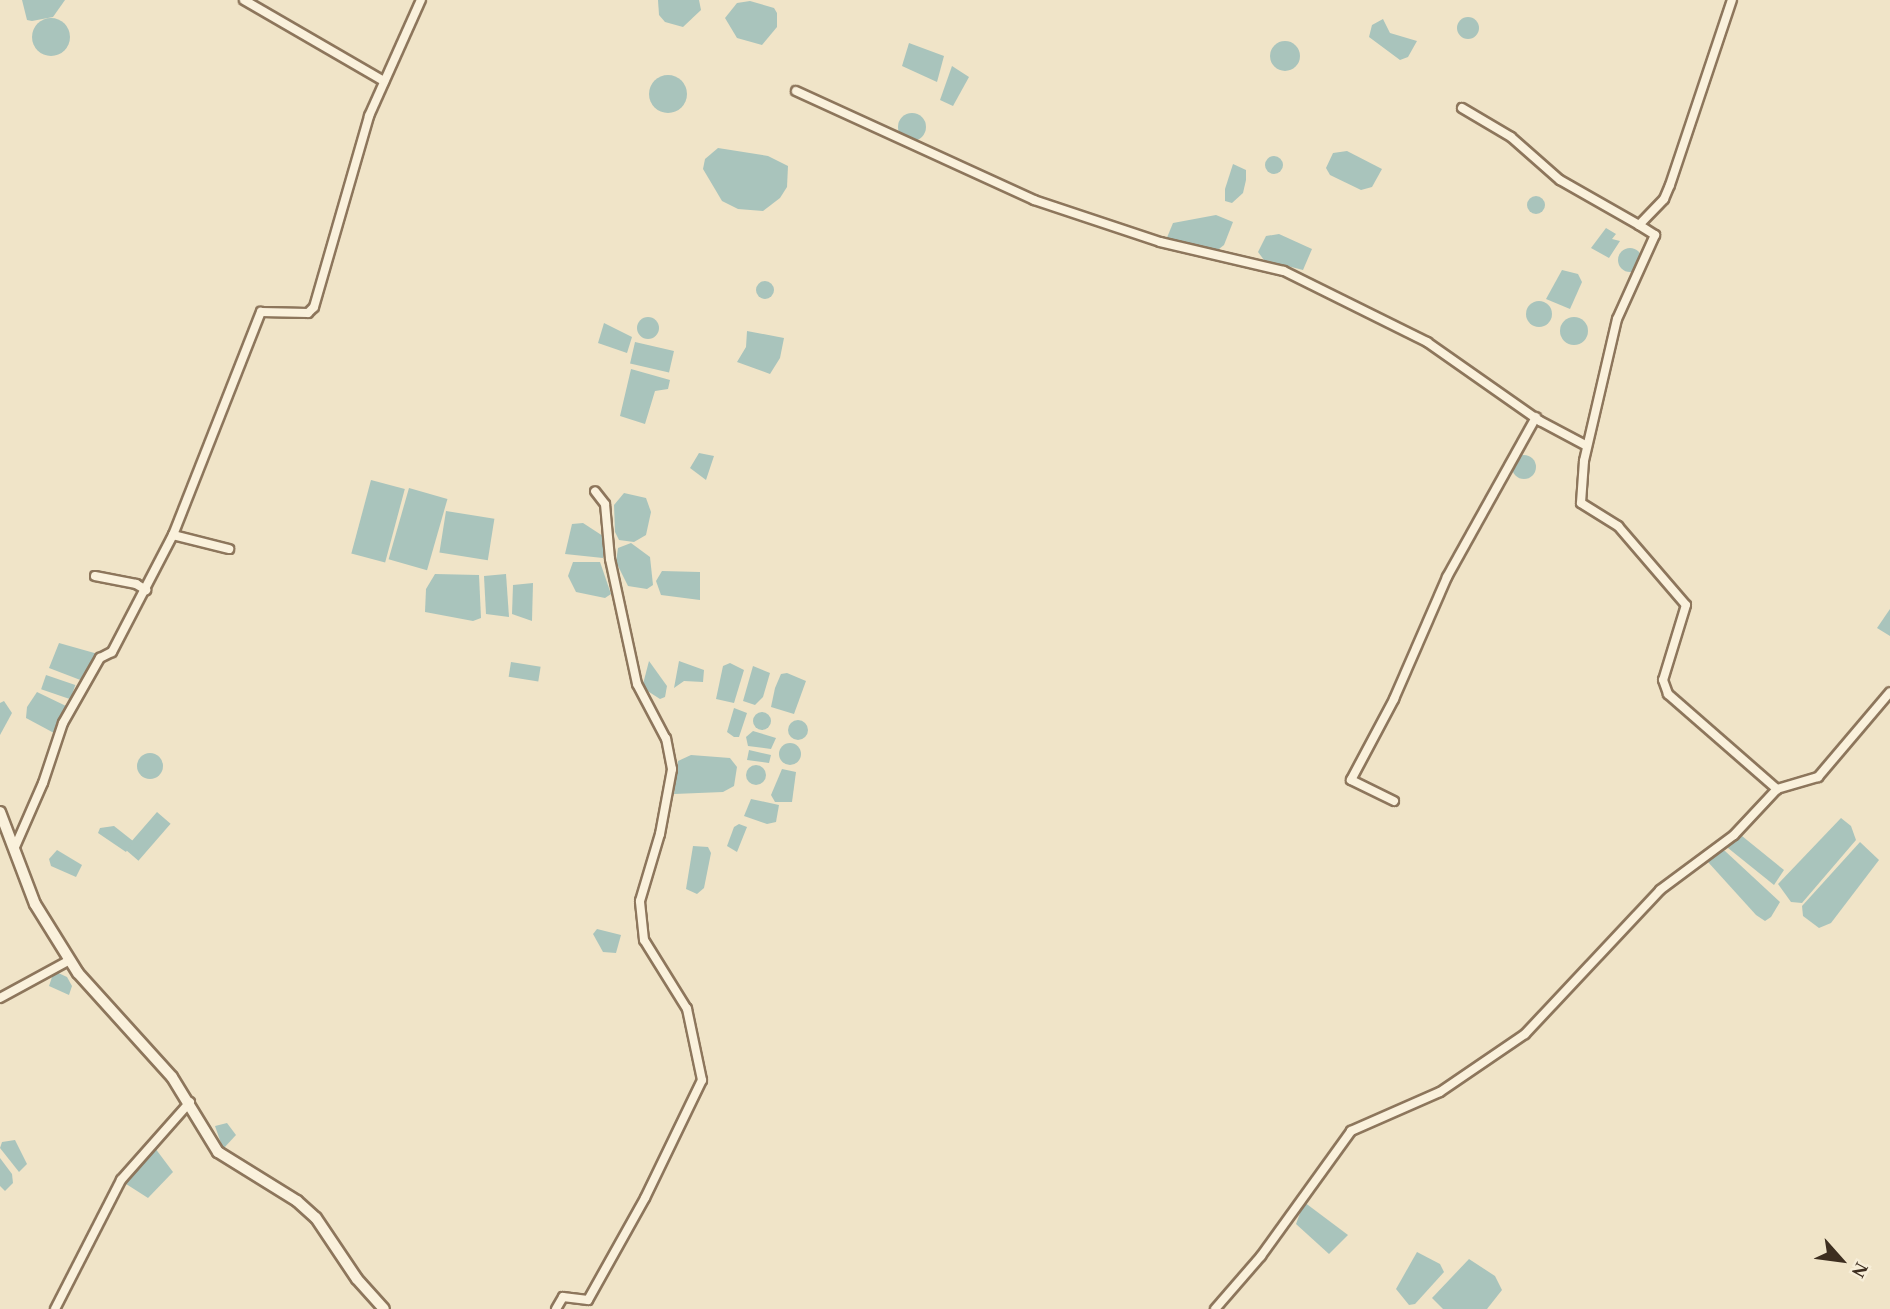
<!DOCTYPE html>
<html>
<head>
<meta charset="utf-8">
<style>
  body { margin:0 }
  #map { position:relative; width:1890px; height:1309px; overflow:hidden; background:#f0e4c8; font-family:Georgia,serif }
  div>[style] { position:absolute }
  .water>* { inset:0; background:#a9c4bc; transform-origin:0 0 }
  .round { border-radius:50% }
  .roads { filter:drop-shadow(2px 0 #8d765c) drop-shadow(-2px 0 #8d765c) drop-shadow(0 2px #8d765c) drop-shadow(0 -2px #8d765c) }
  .street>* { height:8px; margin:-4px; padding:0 4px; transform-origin:4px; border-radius:4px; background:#faf1dc }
  .secondary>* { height:10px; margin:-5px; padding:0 5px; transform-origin:5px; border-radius:5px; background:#faf1dc }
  span { translate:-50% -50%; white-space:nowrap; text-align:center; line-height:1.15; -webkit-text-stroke:5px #f7eed8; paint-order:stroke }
  .north { position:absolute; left:1806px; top:1225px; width:70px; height:70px; -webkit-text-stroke:5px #f7eed8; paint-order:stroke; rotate:118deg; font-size:19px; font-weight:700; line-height:28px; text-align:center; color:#3d2e20 }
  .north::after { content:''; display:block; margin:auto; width:24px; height:32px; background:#3d2e20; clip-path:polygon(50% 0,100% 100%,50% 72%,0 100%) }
</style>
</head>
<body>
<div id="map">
  <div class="water">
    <i style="clip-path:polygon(22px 0,65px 0,53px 17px,32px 21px,27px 20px)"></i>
    <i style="clip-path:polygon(658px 0,699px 0,701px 10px,683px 27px,665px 22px,659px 15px)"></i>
    <i style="clip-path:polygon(750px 1px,774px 8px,777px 13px,777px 27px,762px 45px,737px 38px,725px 18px,737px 3px)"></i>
    <i class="round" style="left:1457px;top:17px;width:22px;height:22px"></i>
    <i class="round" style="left:32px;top:18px;width:38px;height:38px"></i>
    <i style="clip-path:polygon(1383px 19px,1390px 33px,1417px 41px,1408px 57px,1400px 60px,1369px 37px,1372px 25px)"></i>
    <i class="round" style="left:1270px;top:41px;width:30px;height:30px"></i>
    <i style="clip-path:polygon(909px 43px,944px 56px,937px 82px,902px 66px)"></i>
    <i style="clip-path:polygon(952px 66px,969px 77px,953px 106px,940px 100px)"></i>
    <i class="round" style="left:649px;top:75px;width:38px;height:38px"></i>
    <i class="round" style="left:898px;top:113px;width:28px;height:28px"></i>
    <i style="clip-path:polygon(718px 148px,768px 156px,788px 166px,787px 187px,780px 198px,763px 211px,738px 209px,722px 201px,703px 169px,705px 159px)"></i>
    <i style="clip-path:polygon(1347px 151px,1382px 169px,1372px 187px,1361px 190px,1330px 175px,1326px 168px,1333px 153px)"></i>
    <i class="round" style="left:1265px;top:156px;width:18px;height:18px"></i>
    <i style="clip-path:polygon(1233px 164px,1246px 170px,1246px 180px,1243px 193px,1232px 203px,1225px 201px,1225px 189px)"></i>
    <i class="round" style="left:1527px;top:196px;width:18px;height:18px"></i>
    <i style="clip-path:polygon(1216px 215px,1233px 222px,1224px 245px,1214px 253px,1166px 240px,1173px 223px)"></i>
    <i style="clip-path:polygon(1606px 228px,1616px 234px,1612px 239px,1620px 241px,1609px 258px,1591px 248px)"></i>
    <i style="clip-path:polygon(1279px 234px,1312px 249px,1303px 270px,1264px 260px,1258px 252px,1266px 236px)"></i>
    <i class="round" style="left:1618px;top:248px;width:24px;height:24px"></i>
    <i style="clip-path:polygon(1562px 270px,1578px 274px,1582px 282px,1570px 309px,1546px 299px)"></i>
    <i class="round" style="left:756px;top:281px;width:18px;height:18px"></i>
    <i class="round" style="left:1526px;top:301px;width:26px;height:26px"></i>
    <i class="round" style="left:637px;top:317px;width:22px;height:22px"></i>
    <i class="round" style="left:1560px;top:317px;width:28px;height:28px"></i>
    <i style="clip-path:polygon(604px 323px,632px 337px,627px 353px,598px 343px)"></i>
    <i style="clip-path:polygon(747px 331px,784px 338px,780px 358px,770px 374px,737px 362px,746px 347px)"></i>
    <i style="left:635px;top:342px;width:40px;height:22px;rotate:13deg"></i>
    <i style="clip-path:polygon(631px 369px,670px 380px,668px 389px,655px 391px,645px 424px,620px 416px)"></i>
    <i style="clip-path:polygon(699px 453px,714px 456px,706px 480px,690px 468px)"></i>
    <i class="round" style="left:1512px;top:455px;width:24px;height:24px"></i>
    <i style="left:371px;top:480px;width:35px;height:76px;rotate:15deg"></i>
    <i style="left:409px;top:488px;width:40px;height:74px;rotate:16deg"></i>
    <i style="clip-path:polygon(624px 493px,646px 498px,651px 512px,646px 535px,634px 542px,619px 540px,615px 532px,614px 505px)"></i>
    <i style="left:446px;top:511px;width:49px;height:42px;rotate:9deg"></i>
    <i style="clip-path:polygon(583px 523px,606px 538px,603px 558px,565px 554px,572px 524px)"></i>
    <i style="clip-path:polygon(631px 543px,650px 557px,653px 585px,647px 589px,628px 586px,616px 562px,618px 548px)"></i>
    <i style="clip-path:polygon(573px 562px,600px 562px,611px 594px,605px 598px,576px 592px,568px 576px)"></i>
    <i style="clip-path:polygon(662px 571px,700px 572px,700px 600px,661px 595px,656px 581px)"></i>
    <i style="clip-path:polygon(435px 574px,479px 575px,481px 618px,473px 621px,425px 612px,426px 589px)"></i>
    <i style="clip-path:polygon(506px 574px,509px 617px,486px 614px,484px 576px)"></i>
    <i style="clip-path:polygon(533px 583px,532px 621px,512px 614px,513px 585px)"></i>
    <i style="clip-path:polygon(1890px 609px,1890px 636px,1877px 628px)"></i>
    <i style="clip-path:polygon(59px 643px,98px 654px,83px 681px,49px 668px)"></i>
    <i style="clip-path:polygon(649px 661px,667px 686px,665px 697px,660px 699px,646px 690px,643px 684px)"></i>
    <i style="clip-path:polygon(679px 661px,704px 670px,703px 682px,684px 681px,674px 688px)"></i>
    <i style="left:511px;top:662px;width:30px;height:15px;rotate:9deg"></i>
    <i style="clip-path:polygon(730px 663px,744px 670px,734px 703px,716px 699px,723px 666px)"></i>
    <i style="clip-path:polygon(753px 666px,770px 673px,763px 697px,755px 705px,743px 701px)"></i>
    <i style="clip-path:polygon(787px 673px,806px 681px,794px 714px,771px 707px,775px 688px,781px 674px)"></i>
    <i style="left:46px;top:675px;width:31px;height:15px;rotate:19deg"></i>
    <i style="clip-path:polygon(37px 692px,66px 706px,54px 733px,26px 718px,27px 707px)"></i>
    <i style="clip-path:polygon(4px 701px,12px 713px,0 735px,0 703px)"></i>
    <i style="clip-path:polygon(734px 708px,747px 713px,739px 737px,734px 737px,727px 732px)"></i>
    <i class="round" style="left:753px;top:712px;width:18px;height:18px"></i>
    <i class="round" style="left:788px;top:720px;width:20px;height:20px"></i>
    <i style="clip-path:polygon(753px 731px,776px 738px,771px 749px,748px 746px,746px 737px)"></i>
    <i class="round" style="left:779px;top:743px;width:22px;height:22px"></i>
    <i style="clip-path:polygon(749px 750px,771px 755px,769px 763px,747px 760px)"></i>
    <i class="round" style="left:137px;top:753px;width:26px;height:26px"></i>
    <i style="clip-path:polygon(691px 755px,730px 758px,737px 767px,734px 786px,723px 792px,674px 794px,678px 761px)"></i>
    <i class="round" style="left:746px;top:765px;width:20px;height:20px"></i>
    <i style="clip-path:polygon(782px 769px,796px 772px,792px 802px,775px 802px,771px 795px)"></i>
    <i style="clip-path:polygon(751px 799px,779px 805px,776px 822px,767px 824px,744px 816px)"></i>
    <i style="left:157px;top:812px;width:18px;height:49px;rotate:41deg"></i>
    <i style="clip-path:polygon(1841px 818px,1851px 826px,1856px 840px,1802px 903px,1791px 902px,1778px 884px)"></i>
    <i style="clip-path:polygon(739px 824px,747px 827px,737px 852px,727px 846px,734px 827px)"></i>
    <i style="clip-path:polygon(114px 826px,133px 841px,126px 852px,98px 833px,100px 828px)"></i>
    <i style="clip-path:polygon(1742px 836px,1784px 870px,1774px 885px,1728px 848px,1729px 843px)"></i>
    <i style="clip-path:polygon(1860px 842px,1879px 860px,1831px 923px,1819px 928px,1803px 916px,1802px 906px)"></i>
    <i style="clip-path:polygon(693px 846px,708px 847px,711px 853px,704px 888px,697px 894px,686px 889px)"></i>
    <i style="clip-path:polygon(57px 850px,82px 865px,76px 877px,51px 866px,49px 859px)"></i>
    <i style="clip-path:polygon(1716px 851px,1725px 851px,1780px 902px,1771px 917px,1765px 921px,1756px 915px,1708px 862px)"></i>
    <i style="clip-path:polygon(597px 929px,621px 935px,616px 953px,603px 952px,593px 934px)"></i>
    <i style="clip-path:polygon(54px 971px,67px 977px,72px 986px,69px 995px,49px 986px)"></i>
    <i style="clip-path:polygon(227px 1123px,236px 1135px,223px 1149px,215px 1126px)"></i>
    <i style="clip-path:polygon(15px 1140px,27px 1164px,19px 1172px,0 1148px,2px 1142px)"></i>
    <i style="clip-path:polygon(155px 1148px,173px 1172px,148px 1198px,123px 1182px)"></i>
    <i style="clip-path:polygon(0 1158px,12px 1174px,13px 1183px,5px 1191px,0 1186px)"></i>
    <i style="clip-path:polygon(1304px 1202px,1348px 1235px,1329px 1254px,1296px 1224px)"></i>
    <i style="clip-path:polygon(1417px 1252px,1440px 1264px,1444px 1272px,1415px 1304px,1409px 1305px,1396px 1289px)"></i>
    <i style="clip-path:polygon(1469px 1259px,1495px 1276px,1502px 1290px,1487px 1309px,1443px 1309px,1432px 1298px)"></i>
  </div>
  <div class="roads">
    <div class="street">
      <i style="left:244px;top:0;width:162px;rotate:30.1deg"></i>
      <i style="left:796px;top:91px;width:262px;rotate:24.6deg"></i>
      <i style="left:1034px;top:200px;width:133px;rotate:18.4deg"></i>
      <i style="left:1160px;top:242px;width:127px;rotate:13.2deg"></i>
      <i style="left:1284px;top:271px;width:160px;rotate:26.4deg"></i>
      <i style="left:1427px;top:342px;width:138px;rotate:35deg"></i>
      <i style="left:1540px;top:421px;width:53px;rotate:28deg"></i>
      <i style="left:1462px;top:108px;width:57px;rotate:30.6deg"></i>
      <i style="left:1511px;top:137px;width:65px;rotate:41.3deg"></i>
      <i style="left:1560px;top:180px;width:91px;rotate:29.7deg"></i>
      <i style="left:1639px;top:225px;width:36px;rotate:-46deg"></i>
      <i style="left:1664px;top:199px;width:15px;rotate:-67deg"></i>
      <i style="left:1670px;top:185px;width:195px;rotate:-71.5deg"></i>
      <i style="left:1639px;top:225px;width:19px;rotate:32deg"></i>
      <i style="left:1655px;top:235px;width:92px;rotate:114.3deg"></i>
      <i style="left:1617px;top:319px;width:146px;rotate:103.1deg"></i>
      <i style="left:1584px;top:461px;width:42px;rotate:94.1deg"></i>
      <i style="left:1581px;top:503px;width:44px;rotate:31.9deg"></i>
      <i style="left:1618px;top:526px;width:104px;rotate:49.3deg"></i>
      <i style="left:1686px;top:605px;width:78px;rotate:107deg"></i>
      <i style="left:1663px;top:680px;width:15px;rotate:70deg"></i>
      <i style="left:1668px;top:694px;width:145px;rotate:41.1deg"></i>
      <i style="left:173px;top:535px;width:58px;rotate:14deg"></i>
      <i style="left:95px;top:576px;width:42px;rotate:11deg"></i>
      <i style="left:136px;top:584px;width:12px;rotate:31deg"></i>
      <i style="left:1394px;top:801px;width:48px;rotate:-154deg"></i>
      <i style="left:1351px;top:780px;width:92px;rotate:-62deg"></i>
      <i style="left:1394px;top:699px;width:133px;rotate:-66.5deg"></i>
      <i style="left:1447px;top:577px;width:183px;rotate:-60.9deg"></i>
      <i style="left:15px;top:847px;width:70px;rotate:-66.4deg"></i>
      <i style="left:43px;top:783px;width:63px;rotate:-71.6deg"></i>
      <i style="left:63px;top:723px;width:75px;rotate:-60.4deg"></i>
      <i style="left:100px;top:658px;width:13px;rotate:-27deg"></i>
      <i style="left:112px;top:652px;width:132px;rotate:-62.5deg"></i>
      <i style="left:173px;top:535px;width:240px;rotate:-68.5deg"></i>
      <i style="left:261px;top:312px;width:47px;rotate:1.2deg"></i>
      <i style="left:308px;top:313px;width:8px;rotate:-45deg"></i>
      <i style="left:314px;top:307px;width:199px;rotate:-73.9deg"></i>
      <i style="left:369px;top:116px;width:127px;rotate:-65.9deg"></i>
      <i style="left:0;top:998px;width:80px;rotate:-28.5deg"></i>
      <i style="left:55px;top:1309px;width:145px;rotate:-62.9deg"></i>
      <i style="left:121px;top:1180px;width:104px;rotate:-48.5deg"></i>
      <i style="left:556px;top:1309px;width:14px;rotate:-60deg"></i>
      <i style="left:563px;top:1297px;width:25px;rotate:7deg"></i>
      <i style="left:588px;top:1300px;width:117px;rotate:-60.8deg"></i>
      <i style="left:645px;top:1198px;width:131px;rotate:-64.2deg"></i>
      <i style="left:702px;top:1080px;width:73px;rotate:-101.9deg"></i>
      <i style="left:687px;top:1009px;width:81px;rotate:-121.9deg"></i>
      <i style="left:644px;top:940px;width:39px;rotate:-96deg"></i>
      <i style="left:640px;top:901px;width:70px;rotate:-73.4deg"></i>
      <i style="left:660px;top:834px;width:66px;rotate:-79.5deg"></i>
      <i style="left:672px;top:769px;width:31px;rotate:-101deg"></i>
      <i style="left:666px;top:739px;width:62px;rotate:-117.8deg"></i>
      <i style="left:637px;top:684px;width:128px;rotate:-102.2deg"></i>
      <i style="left:610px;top:559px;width:55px;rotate:-95.2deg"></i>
      <i style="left:605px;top:504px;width:16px;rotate:-128deg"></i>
      <i style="left:1215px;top:1309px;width:70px;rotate:-49deg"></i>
      <i style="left:1261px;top:1256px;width:154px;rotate:-54.2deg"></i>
      <i style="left:1351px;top:1131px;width:97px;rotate:-23.7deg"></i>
      <i style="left:1440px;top:1092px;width:103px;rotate:-34.3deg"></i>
      <i style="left:1525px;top:1034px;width:197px;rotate:-46.8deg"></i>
      <i style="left:1660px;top:890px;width:92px;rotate:-36.6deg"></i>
      <i style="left:1734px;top:835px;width:63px;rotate:-46.9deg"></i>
      <i style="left:1777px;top:789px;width:43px;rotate:-16.3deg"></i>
      <i style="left:1818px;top:777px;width:111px;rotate:-49.7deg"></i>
    </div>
    <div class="secondary">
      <i style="left:0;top:812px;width:98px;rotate:69.2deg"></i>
      <i style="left:35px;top:904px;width:81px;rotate:58.1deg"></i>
      <i style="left:78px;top:973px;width:140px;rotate:47.9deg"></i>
      <i style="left:172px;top:1077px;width:88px;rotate:58.5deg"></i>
      <i style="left:218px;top:1152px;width:93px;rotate:31.8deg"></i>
      <i style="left:297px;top:1201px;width:25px;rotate:42deg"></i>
      <i style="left:316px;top:1218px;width:73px;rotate:56.1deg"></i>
      <i style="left:357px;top:1279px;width:40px;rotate:48deg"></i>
    </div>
  </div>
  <div class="north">N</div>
</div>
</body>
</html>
